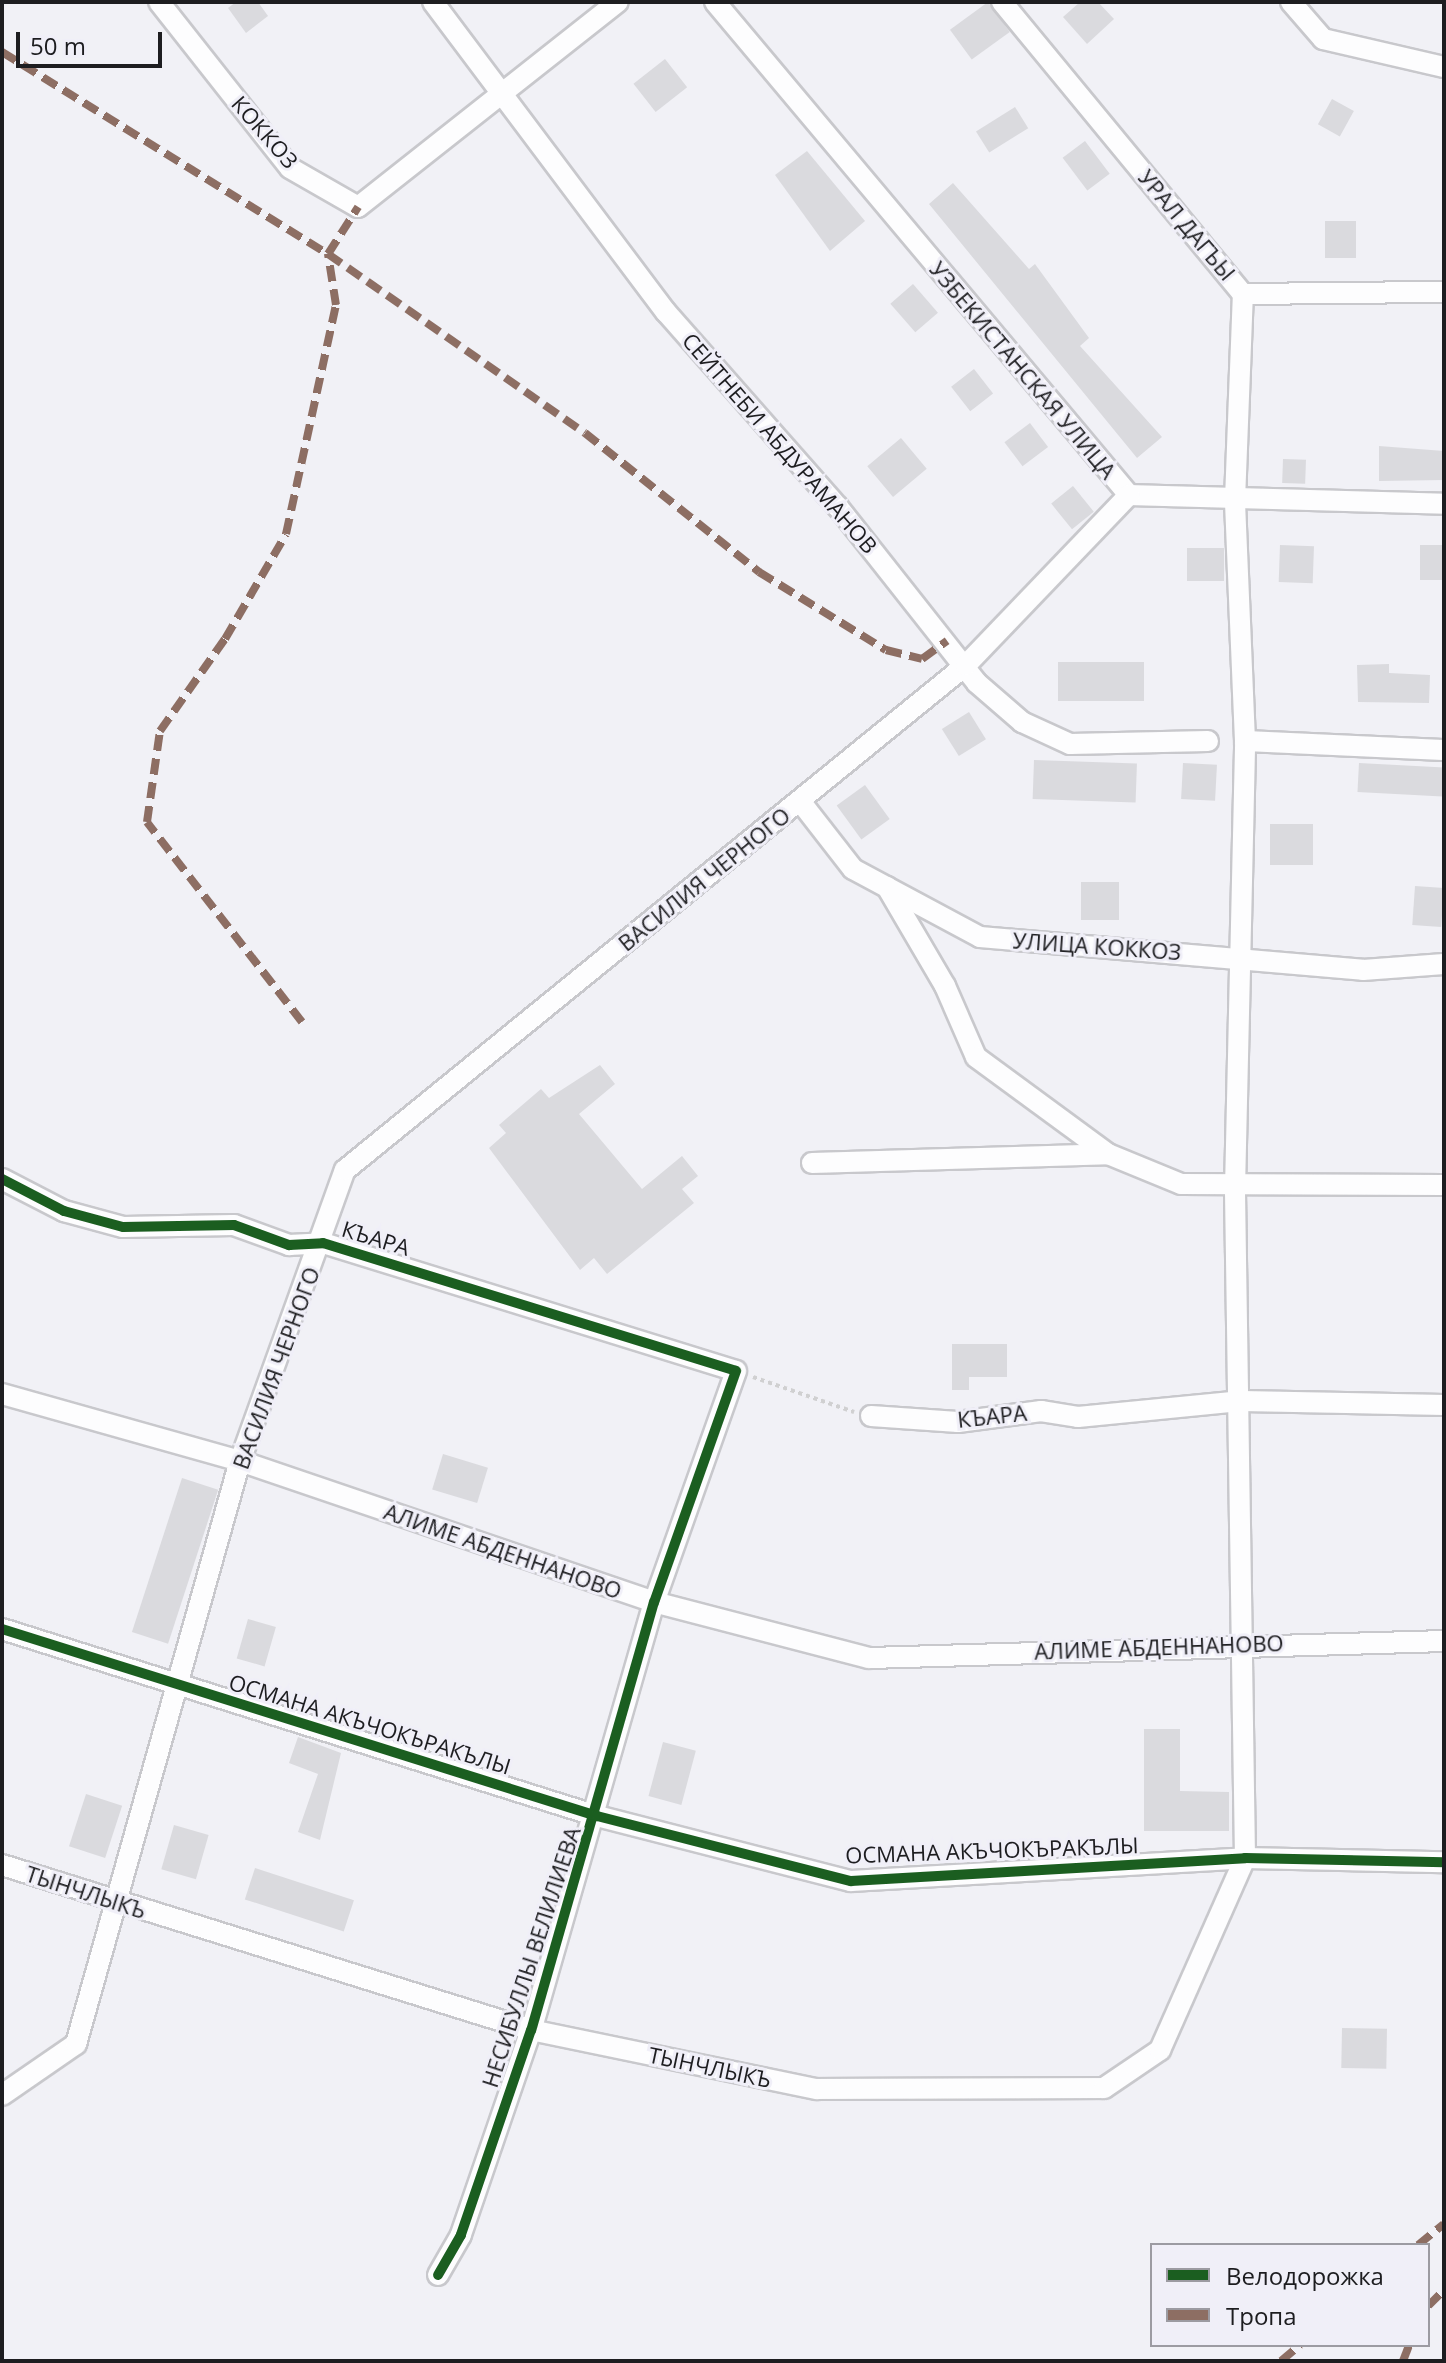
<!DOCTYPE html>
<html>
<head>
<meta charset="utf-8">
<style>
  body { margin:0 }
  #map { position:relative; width:1446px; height:2363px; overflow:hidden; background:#f1f1f6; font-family:"Open Sans",sans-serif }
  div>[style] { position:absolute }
  .building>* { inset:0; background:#dadade; transform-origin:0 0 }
  .path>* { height:4px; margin-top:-2px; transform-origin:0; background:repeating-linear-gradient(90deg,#d0d0d1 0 4px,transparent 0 8px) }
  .roads { filter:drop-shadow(2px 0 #c8c8cc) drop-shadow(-2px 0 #c8c8cc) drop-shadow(0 2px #c8c8cc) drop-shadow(0 -2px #c8c8cc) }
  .minor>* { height:20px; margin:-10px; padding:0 10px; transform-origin:10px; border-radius:10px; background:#fdfdfe }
  .quiet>* { height:8px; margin-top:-4px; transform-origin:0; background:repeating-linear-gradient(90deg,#8d6e63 0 16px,transparent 0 24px) }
  .cycleway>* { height:10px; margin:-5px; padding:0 5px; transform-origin:5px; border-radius:5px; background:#1b5e20 }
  span { translate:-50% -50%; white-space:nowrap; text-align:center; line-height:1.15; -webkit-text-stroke:6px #f0eff8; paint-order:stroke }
  .street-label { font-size:22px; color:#1d1d20 }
  .frame { position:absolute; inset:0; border:4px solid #1d1d20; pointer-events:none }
  .legend { position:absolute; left:1150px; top:2243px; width:280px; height:104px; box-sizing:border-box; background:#f0eff8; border:2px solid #9c9ba2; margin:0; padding:10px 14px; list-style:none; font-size:24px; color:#1d1d20 }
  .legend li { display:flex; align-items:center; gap:16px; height:40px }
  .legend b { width:40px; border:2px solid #9c9ba2 }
  .scale { position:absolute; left:16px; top:32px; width:146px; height:36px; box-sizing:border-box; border:4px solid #1d1d20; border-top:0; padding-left:10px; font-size:24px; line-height:28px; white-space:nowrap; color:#1d1d20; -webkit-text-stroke:6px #f0eff8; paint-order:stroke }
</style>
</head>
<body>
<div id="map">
  <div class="building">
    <i style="clip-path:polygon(236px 2px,258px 2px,268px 16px,246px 33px,228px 8px)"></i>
    <i style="left:988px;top:2px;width:37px;height:47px;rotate:54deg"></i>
    <i style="clip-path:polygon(1080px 2px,1098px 2px,1114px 19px,1087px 44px,1063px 17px)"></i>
    <i style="left:665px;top:59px;width:36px;height:40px;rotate:52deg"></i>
    <i style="left:1332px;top:99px;width:25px;height:29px;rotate:29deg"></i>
    <i style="left:1015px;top:107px;width:25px;height:46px;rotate:58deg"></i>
    <i style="left:1085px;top:141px;width:41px;height:28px;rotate:53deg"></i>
    <i style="clip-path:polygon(807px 151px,865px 221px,830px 251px,775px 175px)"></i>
    <i style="clip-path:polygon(953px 183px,1029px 269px,1035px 264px,1089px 338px,1080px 346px,1162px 437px,1137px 458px,929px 204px)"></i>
    <i style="left:1325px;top:221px;width:31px;height:37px"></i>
    <i style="left:913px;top:284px;width:38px;height:30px;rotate:49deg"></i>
    <i style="left:974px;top:369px;width:31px;height:29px;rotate:52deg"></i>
    <i style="left:1030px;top:423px;width:30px;height:32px;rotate:53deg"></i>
    <i style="left:901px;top:438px;width:40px;height:44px;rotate:50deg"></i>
    <i style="clip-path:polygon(1379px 446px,1444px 451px,1444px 480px,1379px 481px)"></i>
    <i style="left:1283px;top:459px;width:23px;height:24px;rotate:2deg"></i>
    <i style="left:1073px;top:486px;width:33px;height:28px;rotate:51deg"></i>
    <i style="left:1280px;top:545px;width:34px;height:37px;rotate:2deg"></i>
    <i style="left:1420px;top:545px;width:24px;height:35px"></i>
    <i style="left:1187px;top:548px;width:37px;height:33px"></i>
    <i style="left:1058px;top:662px;width:86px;height:39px"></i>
    <i style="clip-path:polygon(1389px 664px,1389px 673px,1430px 675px,1429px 703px,1358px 702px,1357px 665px)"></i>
    <i style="left:969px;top:712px;width:32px;height:32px;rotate:58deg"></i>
    <i style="left:1034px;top:760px;width:103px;height:39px;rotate:2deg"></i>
    <i style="left:1183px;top:763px;width:34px;height:36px;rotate:3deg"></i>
    <i style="left:1359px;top:763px;width:85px;height:29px;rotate:3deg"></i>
    <i style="left:865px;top:785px;width:42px;height:35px;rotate:54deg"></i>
    <i style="left:1270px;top:824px;width:43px;height:41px"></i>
    <i style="left:1081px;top:882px;width:38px;height:38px"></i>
    <i style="left:1415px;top:886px;width:29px;height:39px;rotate:4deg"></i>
    <i style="clip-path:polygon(600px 1065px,615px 1084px,579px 1114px,642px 1189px,682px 1156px,698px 1176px,682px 1189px,694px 1203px,607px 1274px,594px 1258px,580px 1270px,489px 1148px,506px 1133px,499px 1125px,541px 1089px,549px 1098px)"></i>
    <i style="clip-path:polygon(952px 1344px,1007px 1344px,1007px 1377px,969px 1377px,969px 1390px,952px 1390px)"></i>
    <i style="left:443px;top:1454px;width:47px;height:37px;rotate:17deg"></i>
    <i style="left:182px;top:1478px;width:38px;height:162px;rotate:18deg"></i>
    <i style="left:248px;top:1619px;width:29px;height:41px;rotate:16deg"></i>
    <i style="clip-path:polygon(1144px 1729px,1180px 1729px,1180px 1791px,1229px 1792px,1229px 1831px,1144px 1831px)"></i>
    <i style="clip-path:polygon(298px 1737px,341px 1753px,320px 1840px,298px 1832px,318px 1774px,289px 1763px)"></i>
    <i style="left:663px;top:1742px;width:34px;height:56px;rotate:15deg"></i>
    <i style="left:86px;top:1794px;width:38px;height:55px;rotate:18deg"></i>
    <i style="left:174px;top:1825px;width:36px;height:46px;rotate:16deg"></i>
    <i style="left:255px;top:1868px;width:104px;height:33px;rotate:18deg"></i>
    <i style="left:1342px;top:2028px;width:45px;height:40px;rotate:1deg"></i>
  </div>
  <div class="path">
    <i style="left:753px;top:1377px;width:107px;rotate:19.1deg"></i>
  </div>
  <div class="roads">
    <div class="minor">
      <i style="left:159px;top:2px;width:211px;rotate:51.7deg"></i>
      <i style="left:290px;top:168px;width:78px;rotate:29.8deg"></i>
      <i style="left:358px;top:207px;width:331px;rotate:-38.3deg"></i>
      <i style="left:433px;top:2px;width:388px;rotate:53.1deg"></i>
      <i style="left:666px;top:312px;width:260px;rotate:48.6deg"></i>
      <i style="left:838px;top:507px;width:224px;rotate:51.7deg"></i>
      <i style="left:977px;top:683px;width:60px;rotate:40.9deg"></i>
      <i style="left:1022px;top:722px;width:53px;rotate:24.6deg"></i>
      <i style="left:1070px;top:744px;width:138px;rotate:-1.2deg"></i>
      <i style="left:715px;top:2px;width:644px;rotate:49.98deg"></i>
      <i style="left:1129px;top:495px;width:315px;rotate:1.6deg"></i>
      <i style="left:1002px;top:2px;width:379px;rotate:50.5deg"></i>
      <i style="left:1243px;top:294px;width:201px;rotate:-0.6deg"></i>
      <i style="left:1291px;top:2px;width:49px;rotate:49.1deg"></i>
      <i style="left:1323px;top:39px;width:124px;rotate:13deg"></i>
      <i style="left:1245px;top:741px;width:199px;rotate:2.6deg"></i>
      <i style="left:800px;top:801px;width:86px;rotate:52.1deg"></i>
      <i style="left:853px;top:869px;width:144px;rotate:28.2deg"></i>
      <i style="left:980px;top:937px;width:384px;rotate:4.9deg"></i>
      <i style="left:1363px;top:970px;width:81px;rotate:-4.2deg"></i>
      <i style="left:887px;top:887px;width:115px;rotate:59.6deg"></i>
      <i style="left:945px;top:986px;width:77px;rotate:66.4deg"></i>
      <i style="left:976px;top:1057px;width:164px;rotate:36.3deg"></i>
      <i style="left:812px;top:1163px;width:296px;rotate:-1.7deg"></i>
      <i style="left:1108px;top:1154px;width:79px;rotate:22.3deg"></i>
      <i style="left:1181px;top:1184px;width:263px;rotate:0.2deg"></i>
      <i style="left:2px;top:1179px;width:70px;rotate:27.3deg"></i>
      <i style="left:64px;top:1211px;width:61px;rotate:15.2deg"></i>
      <i style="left:123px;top:1227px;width:111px;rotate:-1deg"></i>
      <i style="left:234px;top:1225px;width:59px;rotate:20deg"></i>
      <i style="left:289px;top:1245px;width:34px;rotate:-3deg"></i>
      <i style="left:323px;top:1243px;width:432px;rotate:17.2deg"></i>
      <i style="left:736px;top:1371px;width:245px;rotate:109.5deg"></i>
      <i style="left:654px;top:1602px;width:445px;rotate:106deg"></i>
      <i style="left:531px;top:2030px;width:217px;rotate:108.9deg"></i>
      <i style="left:461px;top:2235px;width:46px;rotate:119.9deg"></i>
      <i style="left:2px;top:1394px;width:247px;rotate:15.7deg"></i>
      <i style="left:240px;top:1461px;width:437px;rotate:18.8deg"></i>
      <i style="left:654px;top:1602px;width:222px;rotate:14.6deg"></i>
      <i style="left:869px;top:1658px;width:575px;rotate:-1.69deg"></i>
      <i style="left:871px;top:1416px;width:87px;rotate:3.9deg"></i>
      <i style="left:958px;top:1422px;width:84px;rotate:-7.5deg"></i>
      <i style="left:1041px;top:1411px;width:37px;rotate:9deg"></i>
      <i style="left:1078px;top:1417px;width:165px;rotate:-5.6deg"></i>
      <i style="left:1242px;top:1401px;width:202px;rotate:1.1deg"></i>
      <i style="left:2px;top:1629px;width:624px;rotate:17.45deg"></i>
      <i style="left:597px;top:1816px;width:262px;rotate:14.4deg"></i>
      <i style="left:851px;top:1881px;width:395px;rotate:-3.3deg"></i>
      <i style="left:1245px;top:1858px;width:199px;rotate:1.2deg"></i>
      <i style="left:2px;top:1865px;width:554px;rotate:17.32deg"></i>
      <i style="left:531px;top:2030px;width:292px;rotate:11.7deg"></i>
      <i style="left:817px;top:2089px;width:287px;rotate:-0.2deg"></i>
      <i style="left:1104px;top:2088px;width:68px;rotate:-34.2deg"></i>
      <i style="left:1160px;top:2050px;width:210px;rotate:-66.1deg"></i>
      <i style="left:1245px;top:1858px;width:669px;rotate:-90.86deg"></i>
      <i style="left:1235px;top:1189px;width:448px;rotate:-88.7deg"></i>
      <i style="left:1245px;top:741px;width:241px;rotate:-92.4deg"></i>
      <i style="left:1235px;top:500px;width:206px;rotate:-87.8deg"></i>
      <i style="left:2px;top:2095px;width:90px;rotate:-34.6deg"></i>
      <i style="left:76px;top:2044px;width:606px;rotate:-74.29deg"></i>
      <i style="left:240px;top:1461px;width:309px;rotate:-70.2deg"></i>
      <i style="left:345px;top:1170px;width:800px;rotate:-39.12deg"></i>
      <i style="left:966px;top:665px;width:236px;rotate:-46.2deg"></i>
    </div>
  </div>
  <div class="quiet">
    <i style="left:2px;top:52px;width:384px;rotate:31.8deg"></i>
    <i style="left:328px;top:254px;width:313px;rotate:34.9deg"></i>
    <i style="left:585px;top:433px;width:223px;rotate:38.6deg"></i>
    <i style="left:759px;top:572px;width:149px;rotate:31.6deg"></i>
    <i style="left:886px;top:650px;width:37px;rotate:14deg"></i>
    <i style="left:922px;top:659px;width:31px;rotate:-36deg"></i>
    <i style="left:302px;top:1022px;width:253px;rotate:-127.8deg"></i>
    <i style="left:147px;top:822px;width:92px;rotate:-81.9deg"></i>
    <i style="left:160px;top:731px;width:113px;rotate:-54.8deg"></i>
    <i style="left:225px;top:639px;width:121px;rotate:-59.8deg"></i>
    <i style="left:286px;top:534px;width:234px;rotate:-77.7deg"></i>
    <i style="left:336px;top:305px;width:52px;rotate:-98.9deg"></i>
    <i style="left:328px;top:254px;width:56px;rotate:-57.4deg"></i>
    <i style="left:1418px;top:2245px;width:33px;rotate:-39deg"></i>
    <i style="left:1428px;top:2306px;width:23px;rotate:-45deg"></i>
    <i style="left:1281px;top:2361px;width:25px;rotate:-40deg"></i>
    <i style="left:1403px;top:2361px;width:17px;rotate:-69deg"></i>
  </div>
  <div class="cycleway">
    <i style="left:2px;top:1179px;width:70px;rotate:27.3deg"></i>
    <i style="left:64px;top:1211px;width:61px;rotate:15.2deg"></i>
    <i style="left:123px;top:1227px;width:111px;rotate:-1deg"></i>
    <i style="left:234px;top:1225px;width:59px;rotate:20deg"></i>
    <i style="left:289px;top:1245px;width:34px;rotate:-3deg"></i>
    <i style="left:323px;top:1243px;width:432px;rotate:17.2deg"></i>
    <i style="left:736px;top:1371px;width:245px;rotate:109.5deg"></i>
    <i style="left:654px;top:1602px;width:445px;rotate:106deg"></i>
    <i style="left:531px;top:2030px;width:217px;rotate:108.9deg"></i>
    <i style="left:461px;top:2235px;width:46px;rotate:119.9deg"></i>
    <i style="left:2px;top:1629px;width:624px;rotate:17.45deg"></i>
    <i style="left:597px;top:1816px;width:262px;rotate:14.4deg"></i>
    <i style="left:851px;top:1881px;width:395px;rotate:-3.3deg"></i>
    <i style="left:1245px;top:1858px;width:199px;rotate:1.2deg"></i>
  </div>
  <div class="street-label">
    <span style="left:265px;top:132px;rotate:49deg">КОККОЗ</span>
    <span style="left:1187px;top:225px;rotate:50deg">УРАЛ ДАГЪЫ</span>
    <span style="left:1023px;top:370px;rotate:50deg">УЗБЕКИСТАНСКАЯ УЛИЦА</span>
    <span style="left:780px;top:443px;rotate:49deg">СЕЙТНЕБИ АБДУРАМАНОВ</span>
    <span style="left:704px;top:879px;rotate:-39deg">ВАСИЛИЯ ЧЕРНОГО</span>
    <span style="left:1097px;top:946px;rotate:4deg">УЛИЦА КОККОЗ</span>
    <span style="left:376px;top:1238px;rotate:17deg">КЪАРА</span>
    <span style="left:276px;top:1368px;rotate:-70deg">ВАСИЛИЯ ЧЕРНОГО</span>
    <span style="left:992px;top:1416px;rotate:-6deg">КЪАРА</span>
    <span style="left:503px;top:1551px;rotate:19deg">АЛИМЕ АБДЕННАНОВО</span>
    <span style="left:1159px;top:1647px;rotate:-2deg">АЛИМЕ АБДЕННАНОВО</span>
    <span style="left:370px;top:1724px;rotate:17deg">ОСМАНА АКЪЧОКЪРАКЪЛЫ</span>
    <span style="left:992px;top:1850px;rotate:-2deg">ОСМАНА АКЪЧОКЪРАКЪЛЫ</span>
    <span style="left:86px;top:1892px;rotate:18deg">ТЫНЧЛЫКЪ</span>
    <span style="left:531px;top:1957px;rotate:-72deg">НЕСИБУЛЛЫ ВЕЛИЛИЕВА</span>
    <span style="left:710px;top:2067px;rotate:12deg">ТЫНЧЛЫКЪ</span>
  </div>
  <div class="frame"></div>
  <ul class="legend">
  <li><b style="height:10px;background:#1b5e20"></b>Велодорожка</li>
  <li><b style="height:10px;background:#8d6e63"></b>Тропа</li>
  </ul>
  <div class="scale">50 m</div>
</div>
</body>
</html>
